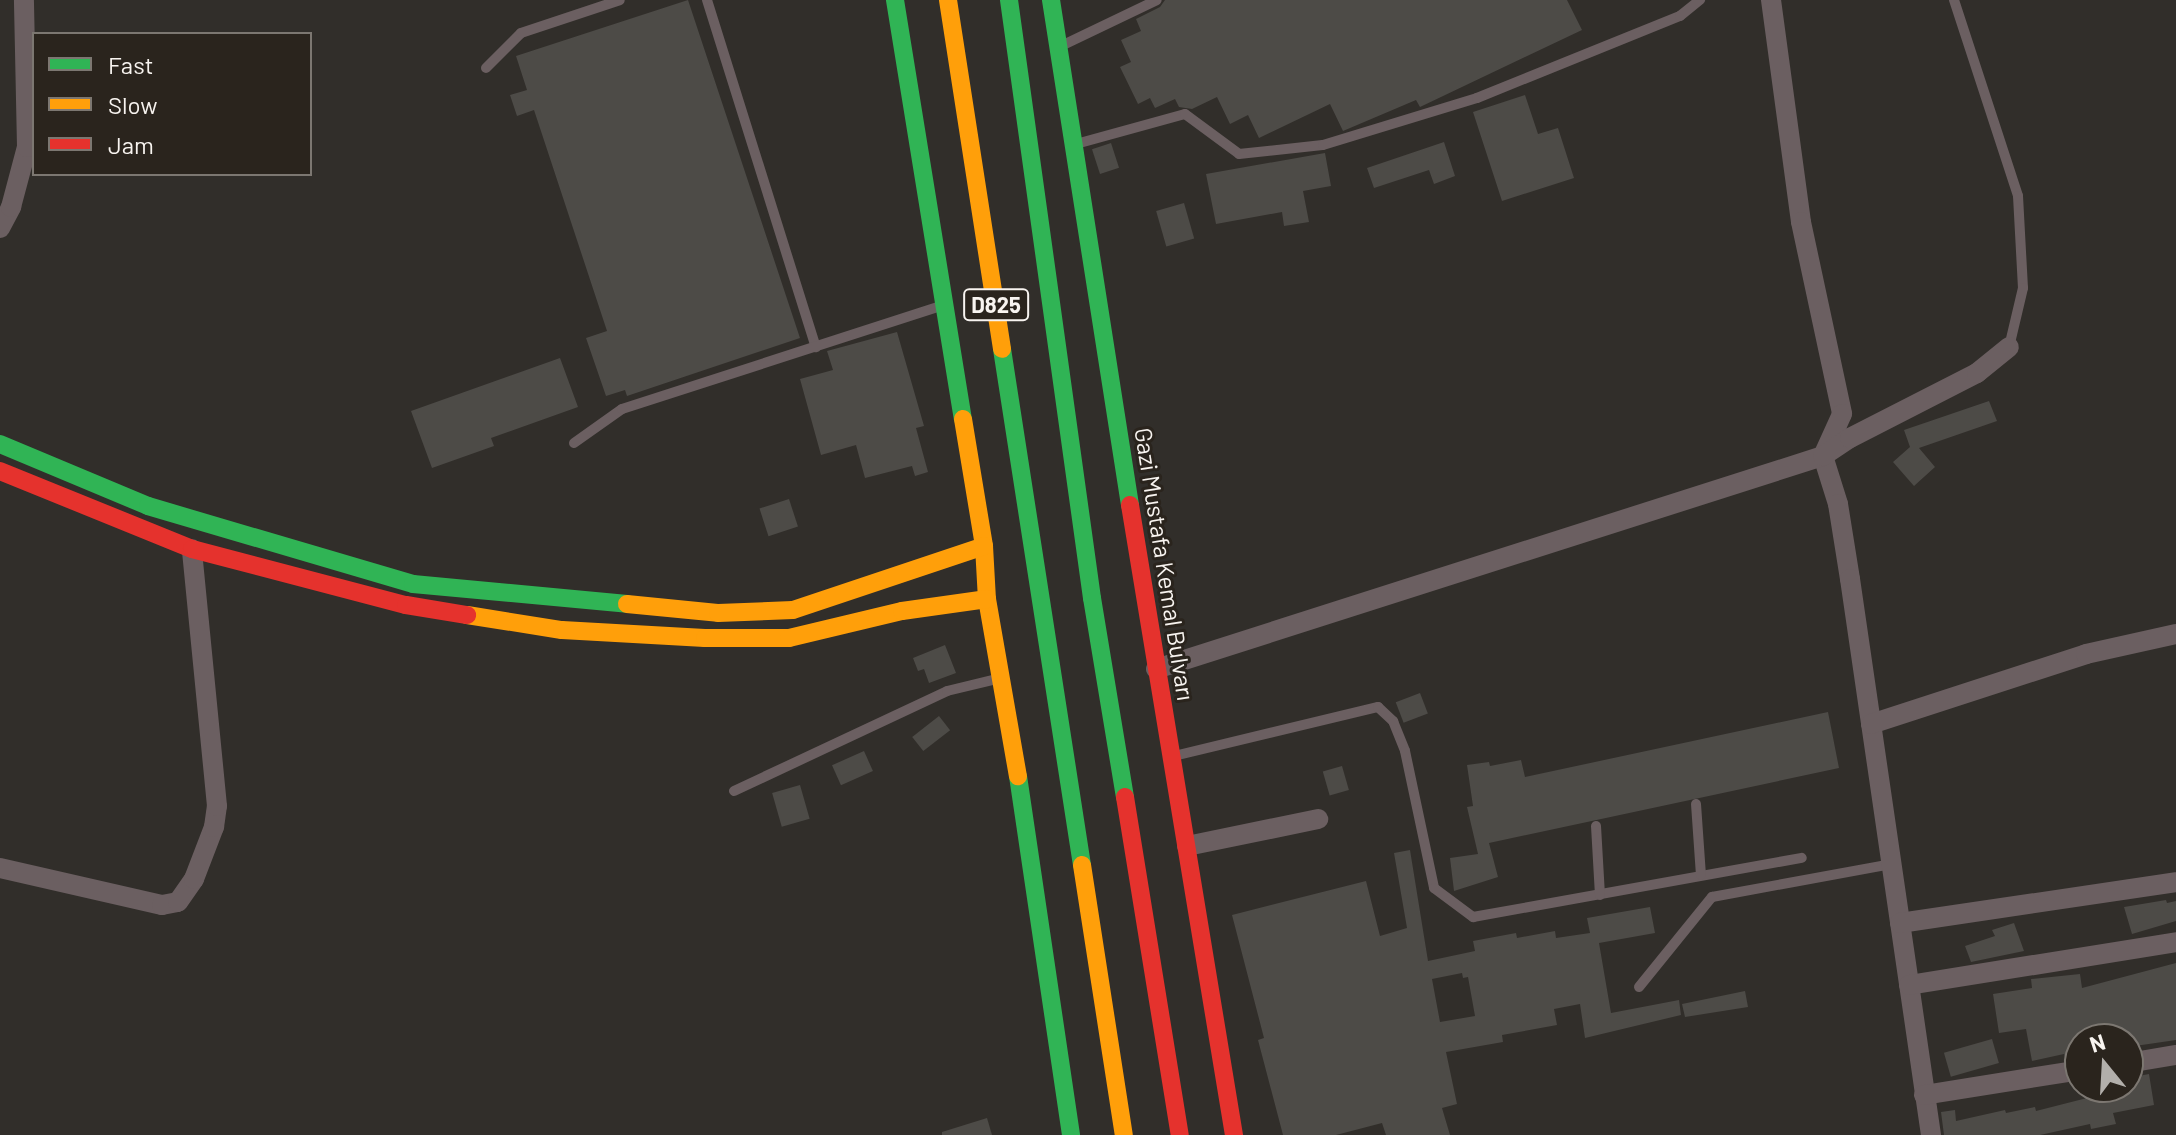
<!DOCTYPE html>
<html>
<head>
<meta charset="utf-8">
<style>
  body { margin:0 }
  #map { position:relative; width:2176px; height:1135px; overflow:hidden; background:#312e2a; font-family:Barlow,sans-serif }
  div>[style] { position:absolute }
  .building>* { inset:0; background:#4d4b47; transform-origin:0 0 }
  .lane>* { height:10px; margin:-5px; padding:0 5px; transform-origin:5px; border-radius:5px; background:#6b5f61 }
  .street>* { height:20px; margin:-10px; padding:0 10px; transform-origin:10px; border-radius:10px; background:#6b5f61 }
  .fast>* { height:18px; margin:-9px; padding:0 9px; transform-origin:9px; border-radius:9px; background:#30b455 }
  .slow>* { height:18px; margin:-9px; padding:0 9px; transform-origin:9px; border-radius:9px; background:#ff9f0a }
  .jam>* { height:18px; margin:-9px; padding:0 9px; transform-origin:9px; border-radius:9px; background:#e5322d }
  span { translate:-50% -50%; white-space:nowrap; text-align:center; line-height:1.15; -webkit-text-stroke:6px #2a241d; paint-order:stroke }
  .shield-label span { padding:2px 6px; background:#2a241d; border:2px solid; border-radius:6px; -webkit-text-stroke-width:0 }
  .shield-label { font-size:22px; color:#f8f4f0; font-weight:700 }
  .street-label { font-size:24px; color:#f8f4f0 }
  .legend { position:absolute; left:32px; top:32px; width:280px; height:144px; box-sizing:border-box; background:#2a241d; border:2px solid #7c7771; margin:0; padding:10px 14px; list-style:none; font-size:24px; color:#f8f4f0 }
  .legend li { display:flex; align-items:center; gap:16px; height:40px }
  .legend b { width:40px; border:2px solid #7c7771 }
  .north { position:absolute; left:2064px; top:1023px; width:80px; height:80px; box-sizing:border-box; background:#2a241d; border:2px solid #7c7771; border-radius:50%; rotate:342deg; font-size:22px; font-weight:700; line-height:32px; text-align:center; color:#f8f4f0 }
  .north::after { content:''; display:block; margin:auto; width:28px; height:36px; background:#b2afab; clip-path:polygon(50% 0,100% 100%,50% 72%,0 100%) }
</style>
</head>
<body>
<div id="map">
  <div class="building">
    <i style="clip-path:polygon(688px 0,800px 338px,627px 396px,625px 390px,606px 396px,586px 338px,607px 331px,534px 110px,517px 116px,510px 95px,527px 90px,516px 56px)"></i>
    <i style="clip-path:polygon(1165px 0,1567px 0,1582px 30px,1420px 107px,1416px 100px,1343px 131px,1330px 104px,1259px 138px,1248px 115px,1230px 124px,1217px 97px,1192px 109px,1179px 107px,1175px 99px,1155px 108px,1150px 98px,1138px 104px,1120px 67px,1131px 62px,1121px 40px,1141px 31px,1136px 19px,1160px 7px)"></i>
    <i style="clip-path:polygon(1525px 95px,1538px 134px,1558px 128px,1574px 178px,1502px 201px,1473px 112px)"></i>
    <i style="clip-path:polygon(1444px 142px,1455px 176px,1434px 184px,1429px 170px,1374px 188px,1367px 168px)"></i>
    <i style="left:1111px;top:143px;width:26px;height:20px;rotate:72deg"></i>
    <i style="clip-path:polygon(1325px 153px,1331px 186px,1303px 191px,1309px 222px,1284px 226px,1282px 212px,1216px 224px,1206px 174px)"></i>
    <i style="left:1184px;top:203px;width:37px;height:29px;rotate:74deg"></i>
    <i style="clip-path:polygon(897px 332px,924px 426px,916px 428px,928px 472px,915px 476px,912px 466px,865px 478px,856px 445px,821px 455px,800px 379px,833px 370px,827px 351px)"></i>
    <i style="clip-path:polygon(560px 358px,578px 407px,491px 438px,494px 446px,432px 468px,411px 411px)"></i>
    <i style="clip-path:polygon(1989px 401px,1997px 421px,1919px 448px,1935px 467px,1914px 486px,1893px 462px,1910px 447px,1904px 430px)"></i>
    <i style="left:789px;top:499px;width:29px;height:31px;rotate:72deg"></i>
    <i style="clip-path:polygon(945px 645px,956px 673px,929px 683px,924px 669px,918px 671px,913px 658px)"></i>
    <i style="left:1420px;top:693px;width:22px;height:26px;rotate:69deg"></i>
    <i style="clip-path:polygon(1828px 712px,1839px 768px,1489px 843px,1498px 877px,1454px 891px,1450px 858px,1478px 854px,1467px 807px,1473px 806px,1467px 765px,1489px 762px,1490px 766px,1521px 760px,1525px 777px)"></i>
    <i style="left:939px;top:716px;width:18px;height:34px;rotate:52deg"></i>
    <i style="left:864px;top:751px;width:22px;height:35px;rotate:66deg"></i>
    <i style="left:1342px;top:766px;width:25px;height:20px;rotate:74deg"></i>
    <i style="left:800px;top:785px;width:35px;height:29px;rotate:74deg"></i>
    <i style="clip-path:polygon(evenodd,1410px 850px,1428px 961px,1475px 951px,1473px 941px,1516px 933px,1517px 938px,1555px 931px,1556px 938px,1590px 933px,1587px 918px,1650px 907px,1655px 933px,1599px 943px,1611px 1013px,1679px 1000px,1681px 1015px,1585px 1038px,1580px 1004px,1554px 1009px,1557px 1025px,1502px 1035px,1503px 1042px,1446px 1052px,1457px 1104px,1442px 1108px,1450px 1135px,1386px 1135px,1382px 1123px,1336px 1135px,1283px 1135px,1258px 1040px,1264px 1038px,1232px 915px,1366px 881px,1380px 936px,1407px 928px,1394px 853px,1410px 850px,1462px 973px,1463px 978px,1468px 977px,1475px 1016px,1440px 1022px,1432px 979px,1462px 973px)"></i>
    <i style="clip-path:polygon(2166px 900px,2167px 903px,2176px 901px,2176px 921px,2132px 934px,2124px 907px)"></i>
    <i style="clip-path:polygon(2014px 923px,2024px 951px,1971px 962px,1965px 946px,1995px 936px,1992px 930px)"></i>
    <i style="clip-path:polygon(2176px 963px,2176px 1040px,2128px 1047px,2128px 1039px,2080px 1039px,2080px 1057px,2065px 1059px,2064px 1054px,2032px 1061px,2026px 1029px,1999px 1033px,1993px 994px,2032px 988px,2031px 979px,2080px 974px,2082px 988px)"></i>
    <i style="clip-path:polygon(1745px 991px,1748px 1007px,1685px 1017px,1682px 1004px)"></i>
    <i style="left:1992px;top:1039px;width:25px;height:50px;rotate:74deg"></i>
    <i style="clip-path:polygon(2149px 1074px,2154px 1105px,2113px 1113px,2116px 1124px,2091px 1129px,2090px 1124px,2040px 1135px,1944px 1135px,1941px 1112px,1955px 1110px,1956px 1121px,2005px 1110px,2006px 1113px,2035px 1107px,2036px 1111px,2087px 1098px,2086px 1087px,2128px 1087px,2128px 1078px)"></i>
    <i style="clip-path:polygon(987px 1118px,992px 1135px,942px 1135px,942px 1132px)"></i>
  </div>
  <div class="lane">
    <i style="left:707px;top:0;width:364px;rotate:72.6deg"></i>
    <i style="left:1954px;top:0;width:206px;rotate:71.9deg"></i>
    <i style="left:2018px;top:196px;width:92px;rotate:86.9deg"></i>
    <i style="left:2023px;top:288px;width:61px;rotate:103.3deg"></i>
    <i style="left:1061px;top:46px;width:106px;rotate:-25.6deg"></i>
    <i style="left:486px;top:68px;width:49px;rotate:-45deg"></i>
    <i style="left:521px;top:33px;width:104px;rotate:-18.4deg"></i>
    <i style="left:1076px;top:144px;width:113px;rotate:-15.4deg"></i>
    <i style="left:1185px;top:114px;width:67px;rotate:36.5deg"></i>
    <i style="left:1239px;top:154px;width:84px;rotate:-6.1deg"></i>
    <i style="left:1323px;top:145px;width:161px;rotate:-17deg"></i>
    <i style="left:1477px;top:98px;width:219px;rotate:-22deg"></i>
    <i style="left:1680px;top:16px;width:26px;rotate:-39deg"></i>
    <i style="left:574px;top:443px;width:59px;rotate:-35.3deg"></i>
    <i style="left:622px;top:409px;width:335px;rotate:-17.9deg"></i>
    <i style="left:1174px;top:756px;width:210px;rotate:-13.5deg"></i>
    <i style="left:1378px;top:707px;width:21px;rotate:43deg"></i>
    <i style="left:1393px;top:721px;width:32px;rotate:68deg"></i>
    <i style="left:1405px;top:751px;width:140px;rotate:78deg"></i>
    <i style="left:1434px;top:888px;width:49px;rotate:36.6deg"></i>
    <i style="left:1473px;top:917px;width:334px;rotate:-10.2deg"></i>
    <i style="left:734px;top:791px;width:235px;rotate:-25.1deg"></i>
    <i style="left:947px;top:691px;width:56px;rotate:-13.5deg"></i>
    <i style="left:1696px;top:804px;width:71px;rotate:86deg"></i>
    <i style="left:1596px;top:826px;width:69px;rotate:86.7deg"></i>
    <i style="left:1639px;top:987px;width:116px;rotate:-51deg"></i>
    <i style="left:1712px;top:897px;width:182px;rotate:-10.4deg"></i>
  </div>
  <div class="street">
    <i style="left:1771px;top:0;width:224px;rotate:82.3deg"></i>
    <i style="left:1801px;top:222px;width:196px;rotate:77.9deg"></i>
    <i style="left:1842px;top:414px;width:46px;rotate:114.3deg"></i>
    <i style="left:1823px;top:456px;width:50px;rotate:72.6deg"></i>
    <i style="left:1838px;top:504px;width:76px;rotate:80.9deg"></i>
    <i style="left:1850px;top:579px;width:562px;rotate:81.71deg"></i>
    <i style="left:0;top:228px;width:24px;rotate:-62deg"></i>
    <i style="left:11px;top:207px;width:62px;rotate:-75.1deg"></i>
    <i style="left:27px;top:147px;width:147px;rotate:-91.2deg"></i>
    <i style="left:1156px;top:669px;width:700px;rotate:-17.71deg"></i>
    <i style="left:1823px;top:456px;width:32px;rotate:-34deg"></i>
    <i style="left:1850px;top:438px;width:143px;rotate:-27.1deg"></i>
    <i style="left:1977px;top:373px;width:41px;rotate:-39.1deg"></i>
    <i style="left:1871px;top:724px;width:226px;rotate:-18deg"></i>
    <i style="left:2086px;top:654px;width:92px;rotate:-12.5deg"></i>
    <i style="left:1187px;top:846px;width:134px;rotate:-11.6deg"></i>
    <i style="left:0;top:868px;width:166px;rotate:12.9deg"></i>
    <i style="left:162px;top:905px;width:16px;rotate:-11deg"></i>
    <i style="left:178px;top:902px;width:28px;rotate:-55deg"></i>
    <i style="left:194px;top:879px;width:56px;rotate:-69deg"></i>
    <i style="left:214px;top:827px;width:21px;rotate:-82deg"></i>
    <i style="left:217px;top:806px;width:258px;rotate:-95.6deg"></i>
    <i style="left:1900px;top:923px;width:279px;rotate:-8.4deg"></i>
    <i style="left:1909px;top:985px;width:270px;rotate:-9.1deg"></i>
    <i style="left:2128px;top:1063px;width:49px;rotate:-9.5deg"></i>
    <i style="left:1924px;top:1095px;width:158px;rotate:-9.1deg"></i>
  </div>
  <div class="fast">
    <i style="left:895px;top:0;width:424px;rotate:80.8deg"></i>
    <i style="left:1009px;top:0;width:604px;rotate:82.1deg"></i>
    <i style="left:1092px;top:598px;width:202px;rotate:80.6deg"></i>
    <i style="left:1051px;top:0;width:511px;rotate:81.11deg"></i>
    <i style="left:1002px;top:349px;width:522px;rotate:81.19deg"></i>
    <i style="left:0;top:444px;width:160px;rotate:22.7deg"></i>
    <i style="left:148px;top:506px;width:276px;rotate:16.4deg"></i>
    <i style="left:413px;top:584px;width:215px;rotate:5.3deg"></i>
    <i style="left:1018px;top:776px;width:363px;rotate:81.6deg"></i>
  </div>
  <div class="slow">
    <i style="left:948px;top:0;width:353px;rotate:81.2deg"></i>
    <i style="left:963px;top:419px;width:129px;rotate:80.6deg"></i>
    <i style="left:984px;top:546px;width:53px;rotate:86.8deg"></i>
    <i style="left:987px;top:599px;width:180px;rotate:80.1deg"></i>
    <i style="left:627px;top:604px;width:91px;rotate:5.6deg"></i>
    <i style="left:718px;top:613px;width:75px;rotate:-2.3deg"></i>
    <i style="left:793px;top:610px;width:201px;rotate:-18.5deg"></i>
    <i style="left:467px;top:615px;width:96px;rotate:9deg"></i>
    <i style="left:562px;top:630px;width:143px;rotate:3.2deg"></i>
    <i style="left:705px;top:638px;width:84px"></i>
    <i style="left:789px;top:638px;width:116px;rotate:-13.4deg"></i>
    <i style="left:902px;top:611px;width:86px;rotate:-8deg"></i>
    <i style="left:1082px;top:865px;width:273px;rotate:81.2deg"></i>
  </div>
  <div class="jam">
    <i style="left:0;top:471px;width:207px;rotate:22.1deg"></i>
    <i style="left:192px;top:549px;width:221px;rotate:14.7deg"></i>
    <i style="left:406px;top:605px;width:62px;rotate:9.3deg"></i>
    <i style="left:1130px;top:505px;width:639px;rotate:80.63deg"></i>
    <i style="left:1125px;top:797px;width:342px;rotate:80.8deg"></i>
  </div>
  <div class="shield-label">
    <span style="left:996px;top:305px">D825</span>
  </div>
  <div class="street-label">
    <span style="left:1165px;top:564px;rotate:81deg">Gazi Mustafa Kemal Bulvarı</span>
  </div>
  <ul class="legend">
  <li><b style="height:10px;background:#30b455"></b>Fast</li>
  <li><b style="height:10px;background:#ff9f0a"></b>Slow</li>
  <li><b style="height:10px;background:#e5322d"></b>Jam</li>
  </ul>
  <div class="north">N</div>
</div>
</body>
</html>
